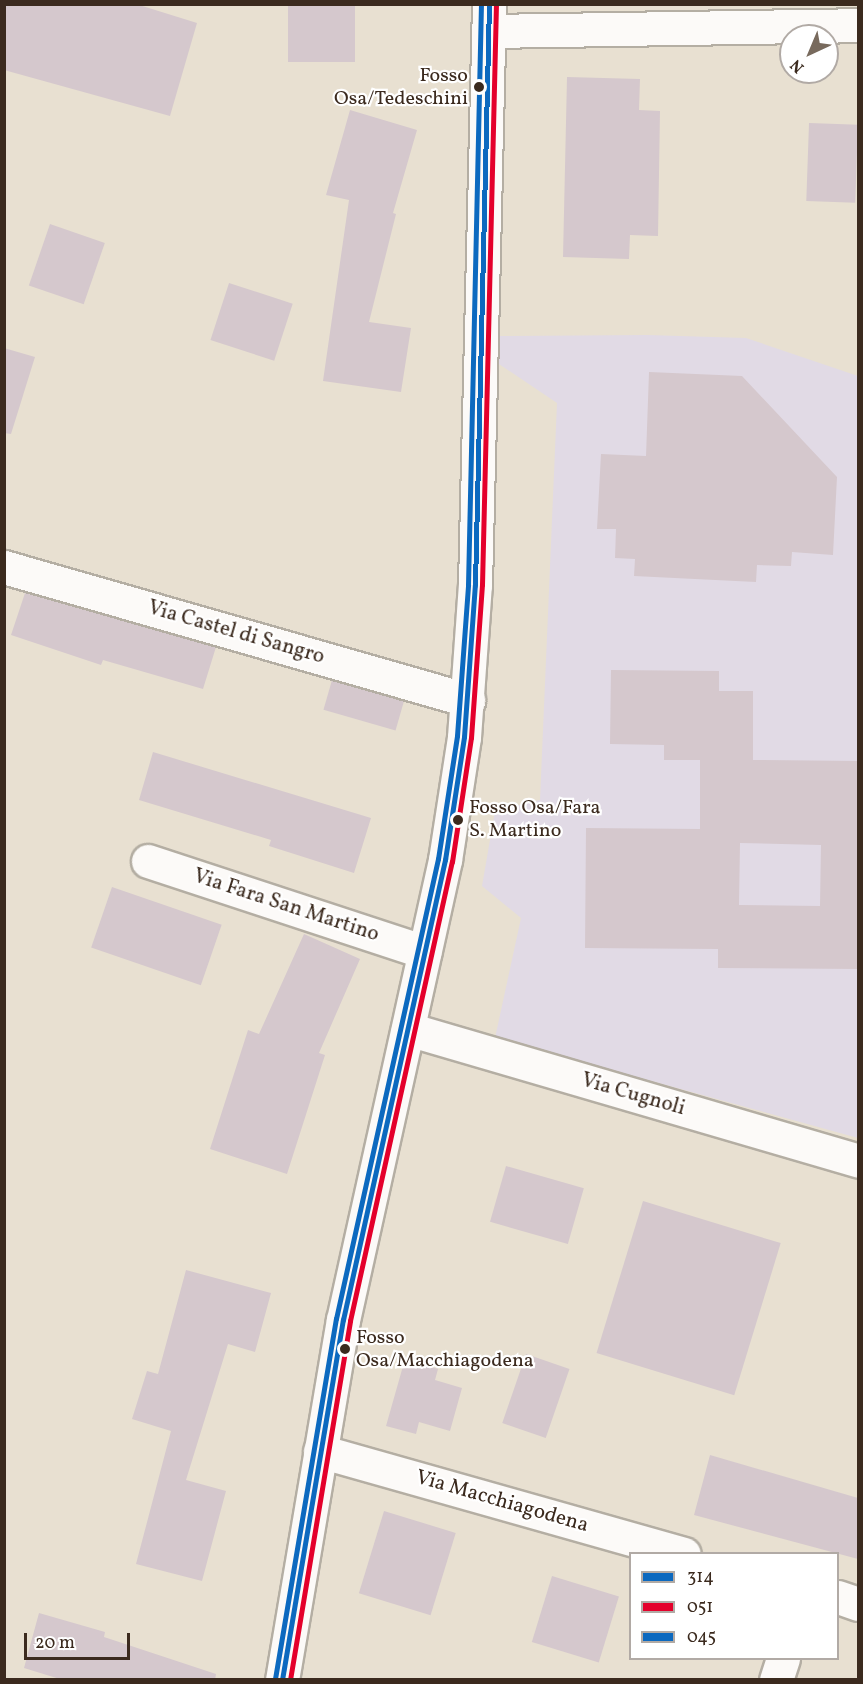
<!DOCTYPE html>
<html>
<head>
<meta charset="utf-8">
<style>
  body { margin:0 }
  #map { position:relative; width:863px; height:1684px; overflow:hidden; background:#e8e0d1; font-family:Vollkorn,serif }
  div>[style] { position:absolute }
  .built>* { inset:0; background:#e1dae5 }
  .building>* { inset:0; background:#d5c8cd; transform-origin:0 0 }
  .roads { filter:drop-shadow(2px 0 #b4aea3) drop-shadow(-2px 0 #b4aea3) drop-shadow(0 2px #b4aea3) drop-shadow(0 -2px #b4aea3) }
  .minor>* { height:33px; margin:-16.5px; padding:0 16.5px; transform-origin:16.5px; border-radius:16.5px; background:#fcfaf8 }
  .bus-1>* { height:4.5px; margin:-2.25px; padding:0 2.25px; transform-origin:2.25px; border-radius:2.25px; background:#0c69bf }
  .bus-2>* { height:4.5px; margin:-2.25px; padding:0 2.25px; transform-origin:2.25px; border-radius:2.25px; background:#e4002b }
  .bus-3>* { height:4.5px; margin:-2.25px; padding:0 2.25px; transform-origin:2.25px; border-radius:2.25px; background:#0c69bf }
  .dots>* { width:16px; height:16px; translate:-50% -50%; box-sizing:border-box; border:3px solid #fff; border-radius:50% }
  span { translate:-50% -50%; white-space:nowrap; text-align:center; line-height:1.15; -webkit-text-stroke:4.5px #fff; paint-order:stroke }
  .bus-label { font-size:20px; color:#3b2a1e }
  .right { translate:-100% -50%; text-align:right }
  .left { translate:0 -50%; text-align:left }
  .street-label { font-size:21px; color:#3b2a1e }
  .frame { position:absolute; inset:0; border:6px solid #3b2a1e; pointer-events:none }
  .legend { position:absolute; left:629px; top:1552px; width:210px; height:108px; box-sizing:border-box; background:#fff; border:2px solid #b1aaa5; margin:0; padding:8px 10px; list-style:none; font-size:18px; color:#3b2a1e }
  .legend li { display:flex; align-items:center; gap:12px; height:30px }
  .legend b { width:30px; border:2px solid #b1aaa5 }
  .north { position:absolute; left:779px; top:24px; width:60px; height:60px; box-sizing:border-box; background:#fff; border:2px solid #b1aaa5; border-radius:50%; rotate:224deg; font-size:16px; font-weight:700; line-height:24px; text-align:center; color:#3b2a1e }
  .north::after { content:''; display:block; margin:auto; width:21px; height:27px; background:#786a5d; clip-path:polygon(50% 0,100% 100%,50% 72%,0 100%) }
  .scale { position:absolute; left:24px; top:1633px; width:106px; height:27px; box-sizing:border-box; border:3px solid #3b2a1e; border-top:0; padding-left:8px; font-size:18px; line-height:21px; white-space:nowrap; color:#3b2a1e; -webkit-text-stroke:4px #fff; paint-order:stroke }
</style>
</head>
<body>
<div id="map">
  <div class="built">
    <i style="clip-path:polygon(647px 335px,746px 338px,858px 376px,858px 1138px,495px 1038px,521px 918px,482px 886px,495px 811px,540px 800px,557px 403px,496px 362px,499px 336px)"></i>
  </div>
  <div class="building">
    <i style="clip-path:polygon(4px 4px,136px 4px,197px 23px,170px 116px,4px 70px)"></i>
    <i style="left:288px;top:4px;width:67px;height:58px"></i>
    <i style="clip-path:polygon(567px 77px,640px 79px,639px 110px,660px 111px,658px 236px,630px 235px,629px 259px,563px 257px)"></i>
    <i style="clip-path:polygon(350px 110px,417px 130px,393px 213px,396px 214px,369px 322px,411px 328px,401px 392px,323px 381px,349px 200px,326px 195px)"></i>
    <i style="left:809px;top:123px;width:49px;height:78px;rotate:2deg"></i>
    <i style="left:50px;top:224px;width:58px;height:65px;rotate:19deg"></i>
    <i style="left:229px;top:283px;width:67px;height:60px;rotate:18deg"></i>
    <i style="clip-path:polygon(4px 348px,35px 357px,11px 434px,4px 433px)"></i>
    <i style="clip-path:polygon(649px 372px,742px 376px,837px 477px,833px 555px,792px 552px,791px 566px,757px 565px,756px 582px,634px 576px,635px 559px,615px 558px,616px 529px,597px 529px,601px 454px,646px 456px)"></i>
    <i style="clip-path:polygon(25px 593px,216px 647px,203px 689px,103px 660px,101px 665px,11px 635px)"></i>
    <i style="clip-path:polygon(evenodd,611px 670px,719px 671px,719px 691px,753px 691px,753px 760px,858px 761px,858px 969px,718px 968px,718px 949px,585px 948px,586px 828px,700px 829px,700px 760px,664px 760px,664px 745px,610px 744px,611px 670px,740px 843px,821px 845px,820px 906px,739px 905px,740px 843px)"></i>
    <i style="left:332px;top:680px;width:75px;height:31px;rotate:16deg"></i>
    <i style="clip-path:polygon(153px 752px,371px 818px,354px 873px,269px 846px,271px 840px,139px 800px)"></i>
    <i style="left:112px;top:887px;width:116px;height:64px;rotate:19deg"></i>
    <i style="clip-path:polygon(304px 934px,360px 959px,319px 1053px,325px 1055px,287px 1174px,210px 1149px,248px 1030px,259px 1034px)"></i>
    <i style="left:506px;top:1166px;width:81px;height:58px;rotate:16deg"></i>
    <i style="left:643px;top:1201px;width:144px;height:159px;rotate:17deg"></i>
    <i style="clip-path:polygon(186px 1270px,271px 1293px,255px 1352px,228px 1344px,186px 1480px,226px 1491px,202px 1581px,136px 1564px,171px 1431px,132px 1419px,147px 1371px,158px 1374px)"></i>
    <i style="left:526px;top:1354px;width:46px;height:73px;rotate:19deg"></i>
    <i style="clip-path:polygon(405px 1359px,438px 1369px,435px 1380px,462px 1388px,450px 1431px,419px 1422px,416px 1434px,386px 1426px)"></i>
    <i style="clip-path:polygon(710px 1455px,858px 1498px,858px 1559px,694px 1515px)"></i>
    <i style="left:384px;top:1511px;width:75px;height:86px;rotate:17deg"></i>
    <i style="left:552px;top:1576px;width:70px;height:69px;rotate:17deg"></i>
    <i style="clip-path:polygon(39px 1613px,105px 1632px,104px 1637px,216px 1674px,215px 1680px,63px 1680px,24px 1668px)"></i>
  </div>
  <div class="roads">
    <div class="minor">
      <i style="left:488px;top:31px;width:370px;rotate:-0.9deg"></i>
      <i style="left:4px;top:567px;width:483px;rotate:16deg"></i>
      <i style="left:148px;top:861px;width:291px;rotate:18.2deg"></i>
      <i style="left:408px;top:1029px;width:469px;rotate:16.3deg"></i>
      <i style="left:320px;top:1451px;width:378px;rotate:15.8deg"></i>
      <i style="left:838px;top:1597px;width:21px;rotate:19deg"></i>
      <i style="left:282px;top:1680px;width:365px;rotate:-80.4deg"></i>
      <i style="left:343px;top:1320px;width:471px;rotate:-77.5deg"></i>
      <i style="left:445px;top:860px;width:124px;rotate:-81.2deg"></i>
      <i style="left:464px;top:737px;width:152px;rotate:-85.9deg"></i>
      <i style="left:475px;top:585px;width:581px;rotate:-88.62deg"></i>
      <i style="left:776px;top:1680px;width:23px;rotate:-72deg"></i>
    </div>
  </div>
  <div class="bus-1">
    <i style="left:282px;top:1680px;width:365px;rotate:-80.4deg"></i>
    <i style="left:343px;top:1320px;width:471px;rotate:-77.5deg"></i>
    <i style="left:445px;top:860px;width:124px;rotate:-81.2deg"></i>
    <i style="left:464px;top:737px;width:152px;rotate:-85.9deg"></i>
    <i style="left:475px;top:585px;width:581px;rotate:-88.62deg"></i>
  </div>
  <div class="bus-2">
    <i style="left:290px;top:1680px;width:364px;rotate:-80.5deg"></i>
    <i style="left:350px;top:1321px;width:470px;rotate:-77.5deg"></i>
    <i style="left:452px;top:862px;width:125px;rotate:-81.3deg"></i>
    <i style="left:471px;top:738px;width:153px;rotate:-85.9deg"></i>
    <i style="left:482px;top:585px;width:581px;rotate:-88.62deg"></i>
  </div>
  <div class="bus-3">
    <i style="left:275px;top:1679px;width:365px;rotate:-80.4deg"></i>
    <i style="left:336px;top:1319px;width:471px;rotate:-77.5deg"></i>
    <i style="left:438px;top:859px;width:124px;rotate:-81.2deg"></i>
    <i style="left:457px;top:736px;width:151px;rotate:-85.8deg"></i>
    <i style="left:468px;top:585px;width:581px;rotate:-88.72deg"></i>
  </div>
  <div class="dots">
    <i style="left:479px;top:87px;background:#3b2a1e"></i>
    <i style="left:458px;top:820px;background:#3b2a1e"></i>
    <i style="left:345px;top:1349px;background:#3b2a1e"></i>
  </div>
  <div class="bus-label">
    <span class="right" style="left:468px;top:88px">Fosso<br>Osa/Tedeschini</span>
    <span class="left" style="left:469px;top:820px">Fosso Osa/Fara<br>S. Martino</span>
    <span class="left" style="left:356px;top:1350px">Fosso<br>Osa/Macchiagodena</span>
  </div>
  <div class="street-label">
    <span style="left:236px;top:633px;rotate:16deg">Via Castel di Sangro</span>
    <span style="left:286px;top:906px;rotate:18deg">Via Fara San Martino</span>
    <span style="left:633px;top:1095px;rotate:16deg">Via Cugnoli</span>
    <span style="left:502px;top:1502px;rotate:16deg">Via Macchiagodena</span>
  </div>
  <div class="frame"></div>
  <ul class="legend">
  <li><b style="height:8px;background:#0c69bf"></b>314</li>
  <li><b style="height:8px;background:#e4002b"></b>051</li>
  <li><b style="height:8px;background:#0c69bf"></b>045</li>
  </ul>
  <div class="north">N</div>
  <div class="scale">20 m</div>
</div>
</body>
</html>
